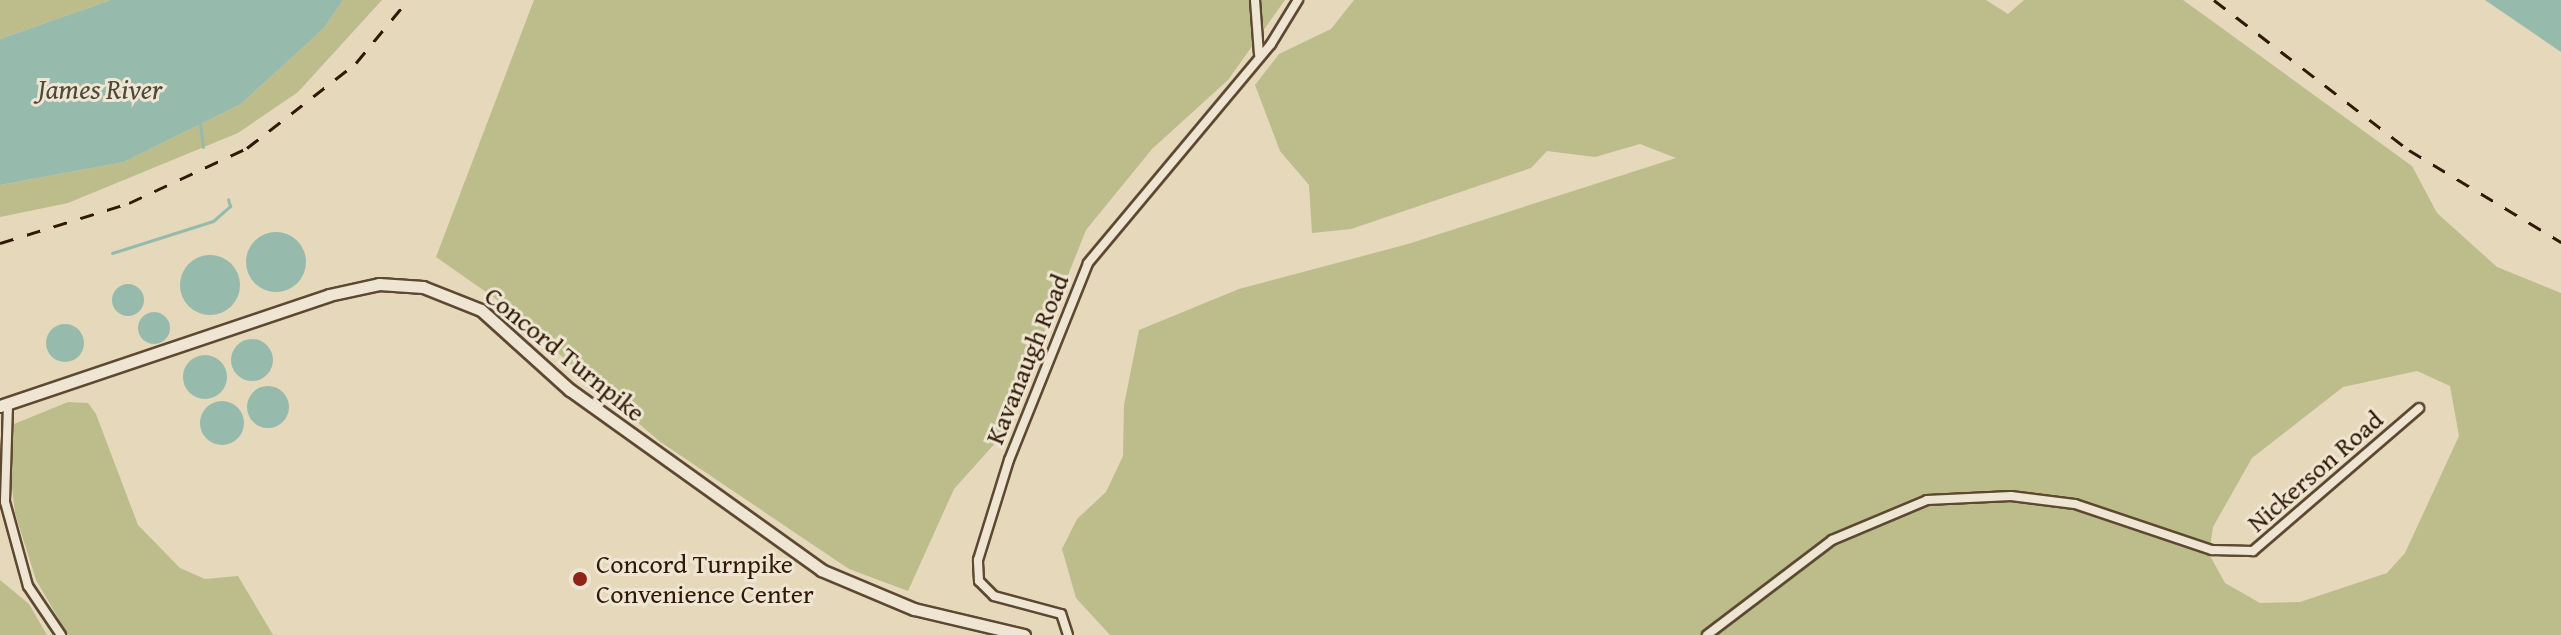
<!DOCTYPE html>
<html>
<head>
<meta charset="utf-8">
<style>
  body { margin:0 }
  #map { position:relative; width:2561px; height:635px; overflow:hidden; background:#e5d8bb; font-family:"Gentium Book Plus",serif }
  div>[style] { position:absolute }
  .green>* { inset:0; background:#bdbc8b }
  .water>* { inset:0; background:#96baac }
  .round { border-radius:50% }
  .stream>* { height:3px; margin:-1.5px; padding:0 1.5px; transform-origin:1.5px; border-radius:1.5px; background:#96baac }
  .roads { filter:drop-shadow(2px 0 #5d4932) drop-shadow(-2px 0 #5d4932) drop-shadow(0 2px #5d4932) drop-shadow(0 -2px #5d4932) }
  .street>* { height:8px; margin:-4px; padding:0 4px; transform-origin:4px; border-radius:4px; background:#eee6d3 }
  .secondary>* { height:11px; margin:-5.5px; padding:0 5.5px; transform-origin:5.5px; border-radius:5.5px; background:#eee6d3 }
  .rail>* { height:3px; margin-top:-1.5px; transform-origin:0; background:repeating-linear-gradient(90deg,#301905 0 14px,transparent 0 28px) }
  .dots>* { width:22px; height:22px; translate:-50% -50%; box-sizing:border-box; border:4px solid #eee6d3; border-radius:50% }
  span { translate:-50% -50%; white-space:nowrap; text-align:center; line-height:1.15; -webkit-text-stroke:6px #eee6d3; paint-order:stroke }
  .street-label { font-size:26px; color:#301905 }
  .poi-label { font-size:26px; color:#301905 }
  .left { translate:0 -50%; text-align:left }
  .water-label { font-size:28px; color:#4f4937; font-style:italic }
</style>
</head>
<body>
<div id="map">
  <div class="green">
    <i style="clip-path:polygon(0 0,111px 0,0 39px)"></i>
    <i style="clip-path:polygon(343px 0,382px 0,298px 92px,238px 133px,68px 203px,0 217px,0 185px,124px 162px,241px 104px,324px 28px)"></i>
    <i style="clip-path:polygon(534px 0,1285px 0,1228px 80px,1152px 149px,1086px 230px,1006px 431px,954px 489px,908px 591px,849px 569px,659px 441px,496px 299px,436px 257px)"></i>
    <i style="clip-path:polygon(evenodd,1354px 0,1986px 0,2008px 14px,2024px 0,2183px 0,2412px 166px,2437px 213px,2497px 267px,2561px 293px,2561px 635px,1110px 635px,1076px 598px,1062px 549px,1077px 519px,1106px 492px,1123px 456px,1124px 405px,1139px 330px,1239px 289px,1408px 244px,1676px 158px,1640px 144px,1595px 157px,1547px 151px,1531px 168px,1351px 229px,1312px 233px,1309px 185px,1280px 151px,1255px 85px,1279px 54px,1331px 29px,1354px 0,2417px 371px,2450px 386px,2459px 436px,2405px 553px,2387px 573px,2300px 602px,2260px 603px,2225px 583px,2209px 554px,2213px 527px,2252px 458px,2343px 387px,2417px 371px)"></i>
    <i style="clip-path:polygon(68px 402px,88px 403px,96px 414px,138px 525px,180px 568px,205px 579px,238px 576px,273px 635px,68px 635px,36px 580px,15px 513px,9px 462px,14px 424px)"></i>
    <i style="clip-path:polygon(0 580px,29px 604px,47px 635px,0 635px)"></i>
  </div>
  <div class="water">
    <i style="clip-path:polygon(111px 0,343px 0,324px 28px,241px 104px,124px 162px,0 185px,0 39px)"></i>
    <i style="clip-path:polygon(2485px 0,2561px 0,2561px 52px)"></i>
    <i class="round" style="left:246px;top:232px;width:60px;height:60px"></i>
    <i class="round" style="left:180px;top:255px;width:60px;height:60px"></i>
    <i class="round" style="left:112px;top:284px;width:32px;height:32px"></i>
    <i class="round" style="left:138px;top:312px;width:32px;height:32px"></i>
    <i class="round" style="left:46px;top:324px;width:38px;height:38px"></i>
    <i class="round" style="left:231px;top:339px;width:42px;height:42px"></i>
    <i class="round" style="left:183px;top:355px;width:44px;height:44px"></i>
    <i class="round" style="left:247px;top:386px;width:42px;height:42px"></i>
    <i class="round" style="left:200px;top:401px;width:44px;height:44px"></i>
  </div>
  <div class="stream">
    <i style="left:200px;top:123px;width:24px;rotate:83deg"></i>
    <i style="left:112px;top:253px;width:106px;rotate:-17.6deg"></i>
    <i style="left:213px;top:221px;width:23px;rotate:-41deg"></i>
    <i style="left:230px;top:206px;width:7px;rotate:-106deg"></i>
  </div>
  <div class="roads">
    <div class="street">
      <i style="left:1255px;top:0;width:54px;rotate:85.8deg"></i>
      <i style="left:8px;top:405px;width:97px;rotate:91.8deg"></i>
      <i style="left:5px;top:502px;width:87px;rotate:74.7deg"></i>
      <i style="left:28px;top:586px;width:59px;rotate:56deg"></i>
      <i style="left:1068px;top:635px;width:22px;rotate:-108deg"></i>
      <i style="left:1061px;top:614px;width:69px;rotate:-165deg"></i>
      <i style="left:994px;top:596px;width:21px;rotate:-135deg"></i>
      <i style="left:979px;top:581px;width:21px;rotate:-93deg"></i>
      <i style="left:978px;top:560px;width:105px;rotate:-72.8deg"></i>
      <i style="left:1009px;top:460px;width:212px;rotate:-68.1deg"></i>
      <i style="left:1088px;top:263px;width:285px;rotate:-50.1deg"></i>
      <i style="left:1271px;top:44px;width:52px;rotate:-58.5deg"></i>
      <i style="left:1707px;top:635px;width:157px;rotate:-37.2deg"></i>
      <i style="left:1832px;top:540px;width:103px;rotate:-22.8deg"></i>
      <i style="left:1927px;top:500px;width:84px;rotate:-2.7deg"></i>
      <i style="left:2011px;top:496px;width:64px;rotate:7.1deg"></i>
      <i style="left:2075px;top:504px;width:145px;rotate:18.6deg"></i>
      <i style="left:2212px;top:550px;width:41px;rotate:1.4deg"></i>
      <i style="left:2253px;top:551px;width:219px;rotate:-40.7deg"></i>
    </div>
    <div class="secondary">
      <i style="left:0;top:406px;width:347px;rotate:-18.6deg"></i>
      <i style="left:329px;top:295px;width:51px;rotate:-12.4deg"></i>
      <i style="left:379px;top:284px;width:44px;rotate:3.9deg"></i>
      <i style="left:423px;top:287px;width:62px;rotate:21.6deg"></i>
      <i style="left:481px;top:310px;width:120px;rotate:42deg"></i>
      <i style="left:570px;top:390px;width:309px;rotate:35.6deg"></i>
      <i style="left:821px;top:570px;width:101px;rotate:22.8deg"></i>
      <i style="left:914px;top:609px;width:113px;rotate:13.3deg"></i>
    </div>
  </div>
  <div class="rail">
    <i style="left:2214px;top:0;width:246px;rotate:37.6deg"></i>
    <i style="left:2409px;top:150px;width:178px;rotate:31.2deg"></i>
    <i style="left:0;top:243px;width:135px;rotate:-17.2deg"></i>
    <i style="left:129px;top:203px;width:130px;rotate:-25deg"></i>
    <i style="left:247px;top:148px;width:138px;rotate:-37.9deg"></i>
    <i style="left:356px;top:63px;width:82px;rotate:-50.5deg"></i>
  </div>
  <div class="dots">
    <i style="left:580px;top:579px;background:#8f2418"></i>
  </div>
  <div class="street-label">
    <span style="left:565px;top:354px;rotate:39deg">Concord Turnpike</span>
    <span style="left:1027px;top:359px;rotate:-68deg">Kavanaugh Road</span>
    <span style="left:2315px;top:471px;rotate:-41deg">Nickerson Road</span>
  </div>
  <div class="poi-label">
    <span class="left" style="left:596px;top:579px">Concord Turnpike<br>Convenience Center</span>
  </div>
  <div class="water-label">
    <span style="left:100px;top:89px">James River</span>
  </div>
</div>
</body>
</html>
